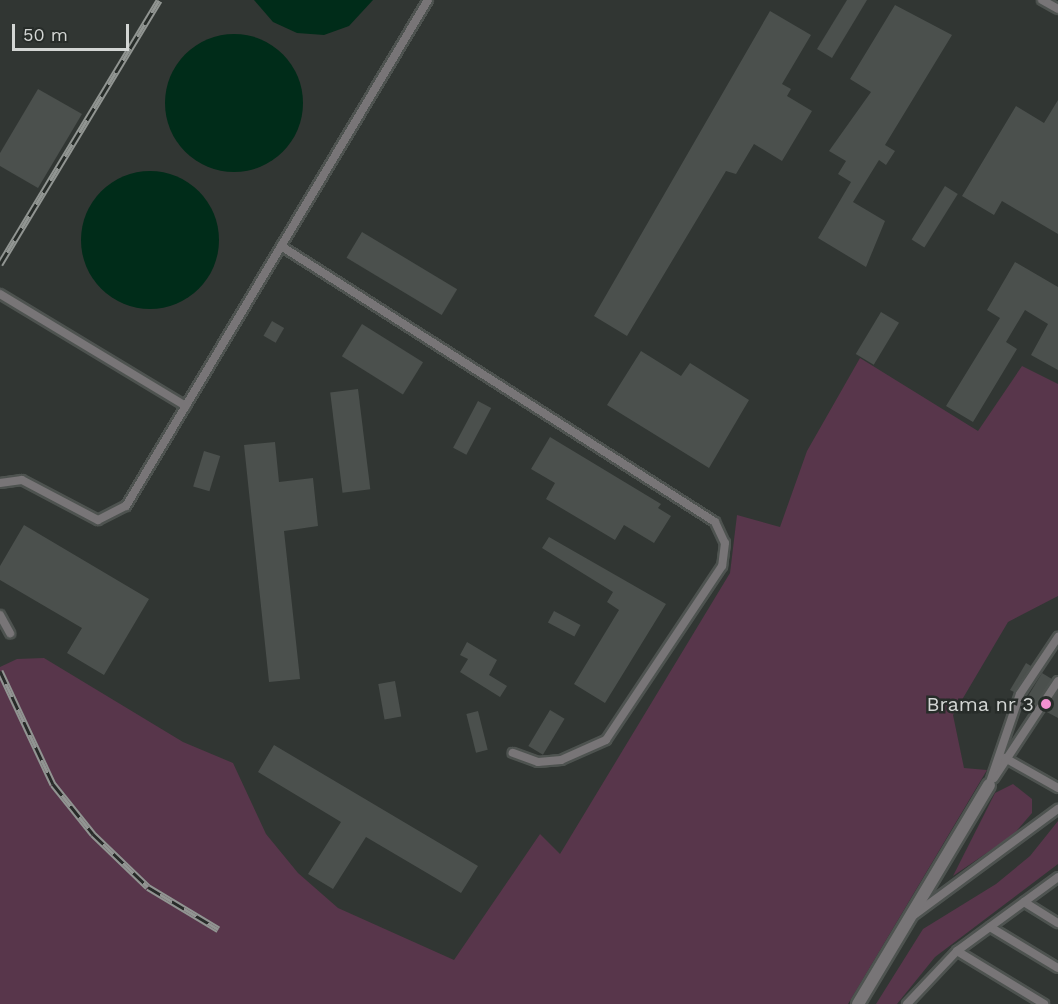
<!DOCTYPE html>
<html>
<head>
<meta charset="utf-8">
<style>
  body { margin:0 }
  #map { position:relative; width:1058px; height:1004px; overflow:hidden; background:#313633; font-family:"Work Sans",sans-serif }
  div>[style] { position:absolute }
  .green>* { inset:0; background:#58364b }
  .water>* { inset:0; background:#002c19 }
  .round { border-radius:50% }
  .building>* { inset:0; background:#4b504d; transform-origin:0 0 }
  .roads { filter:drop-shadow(2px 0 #4e5350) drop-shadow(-2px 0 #4e5350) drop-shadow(0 2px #4e5350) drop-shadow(0 -2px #4e5350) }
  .lane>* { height:8px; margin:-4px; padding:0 4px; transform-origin:4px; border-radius:4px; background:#787577 }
  .street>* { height:12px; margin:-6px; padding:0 6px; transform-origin:6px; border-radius:6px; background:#787577 }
  .rail>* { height:7px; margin-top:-3.5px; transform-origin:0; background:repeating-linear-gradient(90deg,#272c29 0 14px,#919592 0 28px); box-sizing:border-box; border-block:2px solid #919592 }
  .dots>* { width:16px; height:16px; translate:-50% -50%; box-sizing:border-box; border:3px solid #272c29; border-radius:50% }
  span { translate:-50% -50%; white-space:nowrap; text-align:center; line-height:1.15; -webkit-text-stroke:5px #272c29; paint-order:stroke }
  .poi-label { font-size:20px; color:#d3d6d4 }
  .right { translate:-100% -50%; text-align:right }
  .scale { position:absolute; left:12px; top:24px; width:117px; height:27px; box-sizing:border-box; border:3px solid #d3d6d4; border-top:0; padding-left:8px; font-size:18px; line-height:21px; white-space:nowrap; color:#d3d6d4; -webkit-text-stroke:4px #272c29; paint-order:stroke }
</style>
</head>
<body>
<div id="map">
  <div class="green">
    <i style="clip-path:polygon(860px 358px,978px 431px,1022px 366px,1058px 384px,1058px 596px,1008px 622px,953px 715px,964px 768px,987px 770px,848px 1004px,0 1004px,0 667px,17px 659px,44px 658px,183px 742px,233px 763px,266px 834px,298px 873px,338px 908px,454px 960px,540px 834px,560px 854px,730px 573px,737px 515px,780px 527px,807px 451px)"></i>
    <i style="clip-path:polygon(1013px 784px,1032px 799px,1032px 813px,1013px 835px,953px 876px,995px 793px)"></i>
    <i style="clip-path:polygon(1058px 821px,1058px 864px,935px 957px,897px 1004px,876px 1004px,923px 929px,996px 884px,1030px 856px)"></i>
  </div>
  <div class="water">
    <i style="clip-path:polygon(254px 0,373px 0,349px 26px,324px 35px,297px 33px,273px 22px)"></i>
    <i class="round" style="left:165px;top:34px;width:138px;height:138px"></i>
    <i class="round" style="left:81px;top:171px;width:138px;height:138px"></i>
  </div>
  <div class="building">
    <i style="clip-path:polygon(847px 0,867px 0,832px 58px,817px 49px)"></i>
    <i style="clip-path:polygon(895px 5px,952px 35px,885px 145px,895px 151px,886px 165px,879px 160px,853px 202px,885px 221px,866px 267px,818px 238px,851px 182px,838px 174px,846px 161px,829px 151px,871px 92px,850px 79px)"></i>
    <i style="clip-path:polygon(770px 11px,811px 35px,782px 84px,791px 89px,787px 96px,812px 111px,782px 161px,754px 144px,736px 174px,726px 171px,627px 336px,594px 316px)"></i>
    <i style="clip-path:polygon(38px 89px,82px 114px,38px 188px,0 166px,0 153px)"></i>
    <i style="clip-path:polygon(1058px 100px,1058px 234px,1002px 201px,994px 215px,962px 196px,1016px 106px,1044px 123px)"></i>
    <i style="left:945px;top:186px;width:15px;height:63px;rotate:32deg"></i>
    <i style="left:362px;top:232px;width:111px;height:30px;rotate:31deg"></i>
    <i style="clip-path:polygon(1015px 262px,1058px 287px,1058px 370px,1031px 355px,1048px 324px,1025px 310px,1006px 342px,1017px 349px,973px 422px,946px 406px,1000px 318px,987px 310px)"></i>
    <i style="left:881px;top:312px;width:21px;height:49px;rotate:31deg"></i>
    <i style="left:272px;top:321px;width:14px;height:17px;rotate:30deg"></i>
    <i style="left:362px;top:324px;width:72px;height:38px;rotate:32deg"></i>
    <i style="clip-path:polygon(641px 351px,681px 376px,690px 363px,749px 400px,709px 468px,607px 405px)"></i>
    <i style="left:358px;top:389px;width:101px;height:28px;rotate:83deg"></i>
    <i style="left:478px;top:401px;width:15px;height:53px;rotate:28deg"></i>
    <i style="clip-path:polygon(550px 437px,661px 504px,658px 508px,671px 516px,654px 543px,624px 525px,615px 540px,546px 499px,555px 483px,531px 469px)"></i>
    <i style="clip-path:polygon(275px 442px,279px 482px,313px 478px,318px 526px,284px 531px,300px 679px,269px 682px,244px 445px)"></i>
    <i style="left:204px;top:451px;width:17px;height:37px;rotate:17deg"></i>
    <i style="clip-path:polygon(24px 525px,149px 599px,104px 675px,67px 653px,82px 628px,0 580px,0 566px)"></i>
    <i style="clip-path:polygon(549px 537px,666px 604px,605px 703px,574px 684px,619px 610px,607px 602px,613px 592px,542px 548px)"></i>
    <i style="left:554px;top:611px;width:30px;height:13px;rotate:28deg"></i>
    <i style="clip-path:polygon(467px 642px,497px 660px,489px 675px,507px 686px,500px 697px,460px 672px,468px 659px,460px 655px)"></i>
    <i style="clip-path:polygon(1026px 663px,1031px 666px,1014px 692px,1010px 690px)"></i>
    <i style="left:1042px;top:673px;width:12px;height:31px;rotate:31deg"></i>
    <i style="left:395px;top:681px;width:36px;height:17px;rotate:80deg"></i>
    <i style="clip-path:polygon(1058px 692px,1058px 718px,1045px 711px)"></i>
    <i style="left:550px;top:710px;width:17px;height:42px;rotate:31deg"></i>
    <i style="left:478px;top:711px;width:40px;height:12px;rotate:76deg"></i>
    <i style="clip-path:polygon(274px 745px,478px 866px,461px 893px,366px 837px,333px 889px,308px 874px,341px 822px,258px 772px)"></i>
  </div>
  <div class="roads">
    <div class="lane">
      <i style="left:1042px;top:0;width:18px;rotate:29deg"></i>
      <i style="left:281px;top:246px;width:514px;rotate:32.45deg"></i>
      <i style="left:715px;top:522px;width:23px;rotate:65deg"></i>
      <i style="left:725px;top:543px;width:23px;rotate:97deg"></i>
      <i style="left:722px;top:566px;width:209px;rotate:123.7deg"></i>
      <i style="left:606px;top:740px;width:49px;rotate:156deg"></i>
      <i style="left:561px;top:760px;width:23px;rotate:175deg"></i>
      <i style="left:538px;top:762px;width:27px;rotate:-160deg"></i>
      <i style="left:0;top:294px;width:217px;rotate:31.1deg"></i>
      <i style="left:0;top:483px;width:22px;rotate:-8deg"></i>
      <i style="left:22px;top:480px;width:86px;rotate:27.8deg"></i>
      <i style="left:98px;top:520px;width:31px;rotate:-27deg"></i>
      <i style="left:126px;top:506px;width:589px;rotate:-59.17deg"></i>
      <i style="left:0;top:615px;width:21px;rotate:61deg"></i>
      <i style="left:1005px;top:758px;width:61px;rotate:29.5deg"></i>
      <i style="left:994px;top:778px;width:116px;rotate:-56.6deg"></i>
      <i style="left:989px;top:785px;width:96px;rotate:-71.2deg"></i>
      <i style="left:1020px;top:694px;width:69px;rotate:-56.3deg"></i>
      <i style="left:1024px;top:902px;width:40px;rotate:32deg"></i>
      <i style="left:914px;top:915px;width:179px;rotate:-36.4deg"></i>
      <i style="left:990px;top:927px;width:79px;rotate:31.1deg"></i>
      <i style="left:957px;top:951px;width:102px;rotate:31.3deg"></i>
      <i style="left:907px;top:1004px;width:73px;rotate:-46.7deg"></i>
      <i style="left:957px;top:951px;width:125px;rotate:-36.2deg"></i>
    </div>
    <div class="street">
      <i style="left:858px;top:1004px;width:255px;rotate:-59.1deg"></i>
    </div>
  </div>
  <div class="rail">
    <i style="left:0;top:264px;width:308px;rotate:-58.9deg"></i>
    <i style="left:0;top:671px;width:125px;rotate:64.9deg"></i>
    <i style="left:53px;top:784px;width:64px;rotate:51.3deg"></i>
    <i style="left:93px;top:834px;width:76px;rotate:43.9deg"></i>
    <i style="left:148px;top:887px;width:82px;rotate:31deg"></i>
  </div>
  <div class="dots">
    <i style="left:1046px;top:704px;background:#f590d1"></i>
  </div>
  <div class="poi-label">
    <span class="right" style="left:1034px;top:704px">Brama nr 3</span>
  </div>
  <div class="scale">50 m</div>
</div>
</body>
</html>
